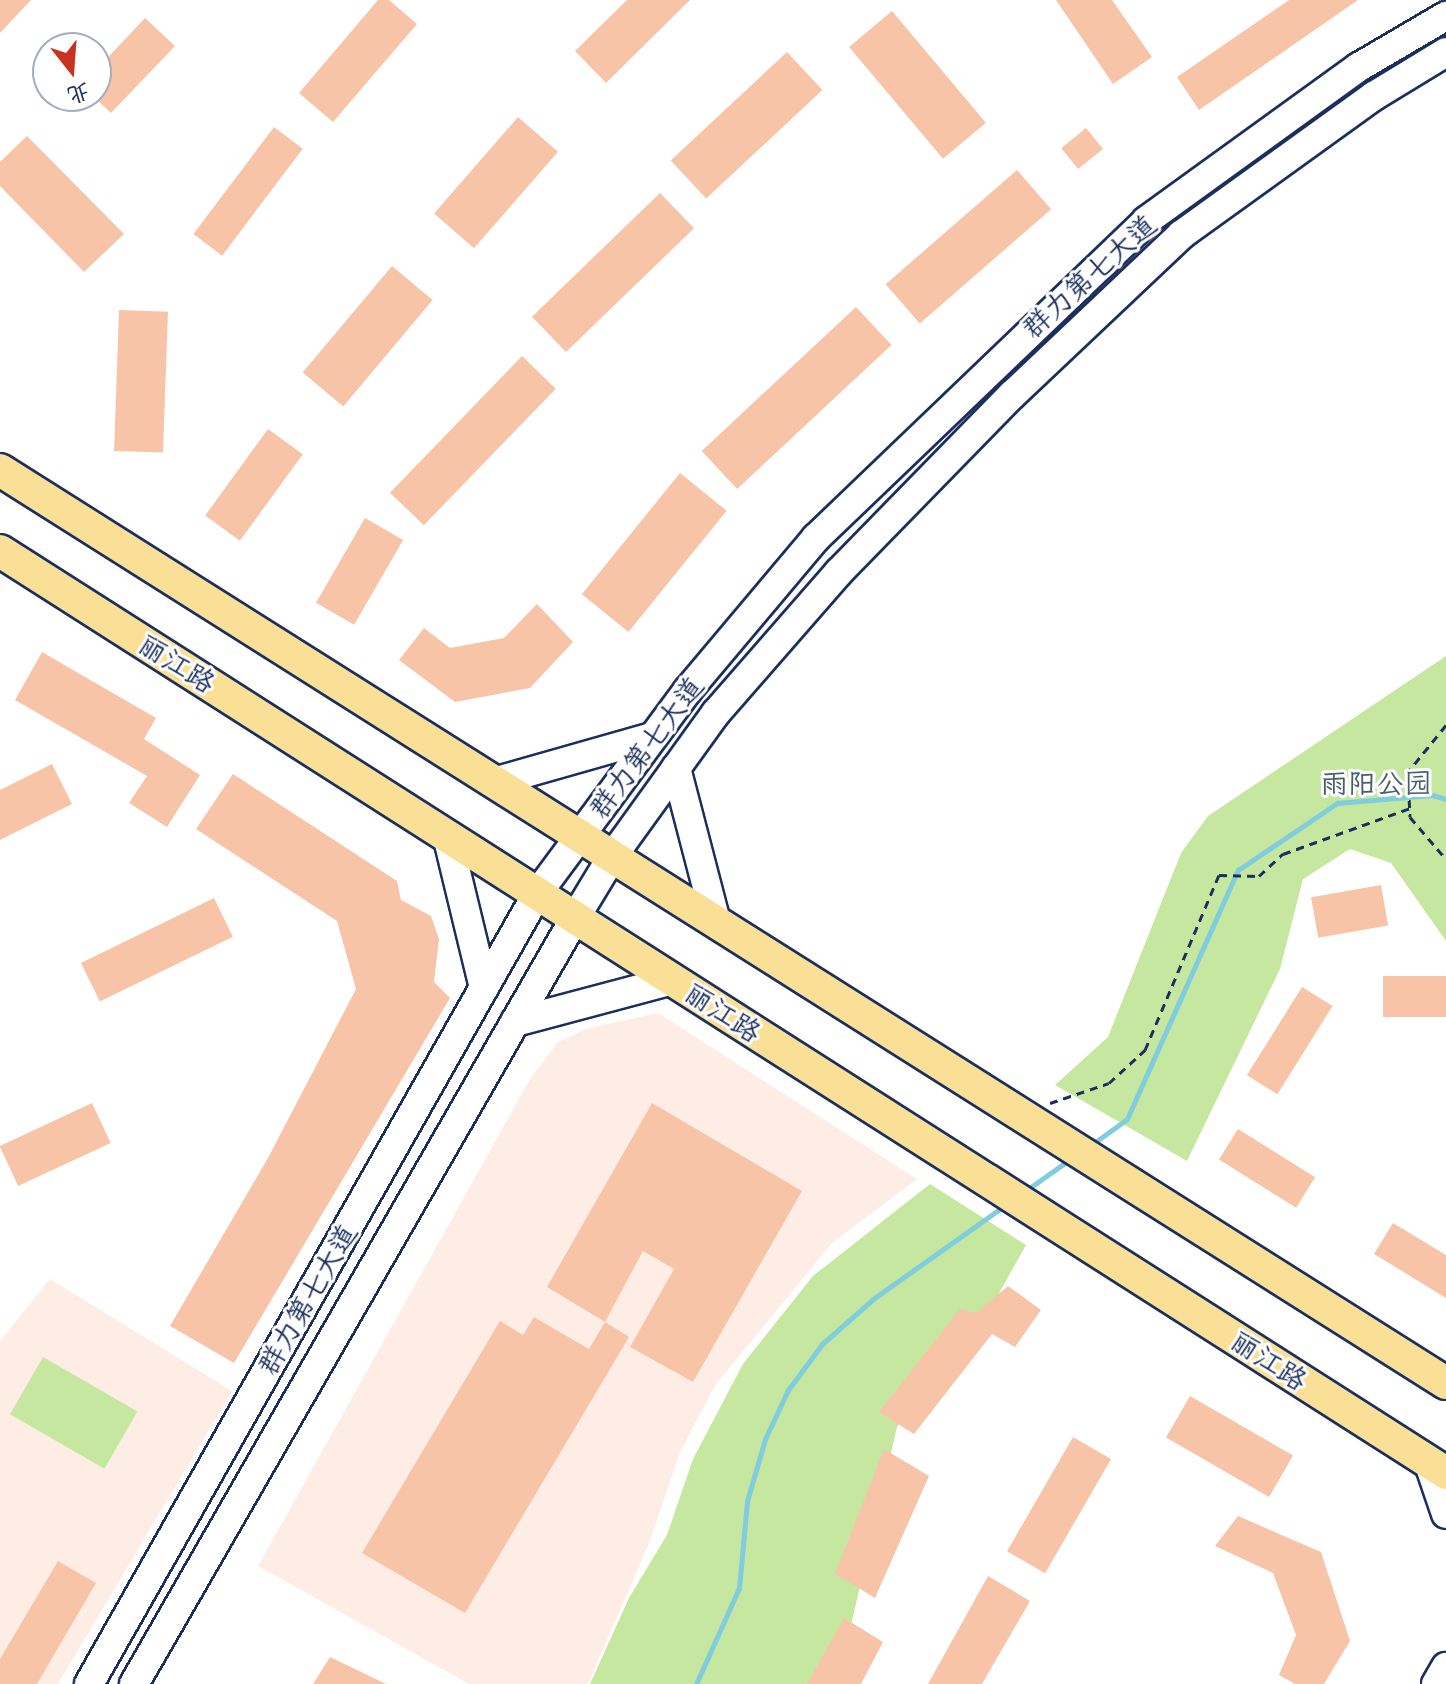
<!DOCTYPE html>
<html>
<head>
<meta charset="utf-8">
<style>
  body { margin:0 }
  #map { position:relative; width:1446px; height:1684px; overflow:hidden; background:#fff; font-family:Itim,"LXGW WenKai TC",sans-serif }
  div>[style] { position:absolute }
  .built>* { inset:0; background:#fdede5 }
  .green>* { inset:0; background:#c5e7a0; transform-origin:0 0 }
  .stream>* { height:5px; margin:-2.5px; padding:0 2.5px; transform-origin:2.5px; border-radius:2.5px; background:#7fcddd }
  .building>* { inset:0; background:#f7c4a8; transform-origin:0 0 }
  .path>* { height:3px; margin-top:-1.5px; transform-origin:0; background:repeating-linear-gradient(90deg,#1b2f5e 0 8px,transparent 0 14px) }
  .roads { filter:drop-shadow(2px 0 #1b2f5e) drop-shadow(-2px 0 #1b2f5e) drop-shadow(0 2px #1b2f5e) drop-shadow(0 -2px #1b2f5e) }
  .secondary>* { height:28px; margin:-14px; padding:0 14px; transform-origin:14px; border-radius:14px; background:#fff }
  .primary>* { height:32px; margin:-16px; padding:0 16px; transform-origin:16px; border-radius:16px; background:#fadf96 }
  span { translate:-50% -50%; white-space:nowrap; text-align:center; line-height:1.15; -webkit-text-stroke:6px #fff; paint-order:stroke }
  .street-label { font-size:28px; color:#1b2f5e }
  .park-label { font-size:28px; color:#465d6e }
  .north { position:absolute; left:32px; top:32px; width:80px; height:80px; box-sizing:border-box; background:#fff; border:2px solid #a4acbf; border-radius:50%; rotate:163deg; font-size:22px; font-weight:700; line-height:32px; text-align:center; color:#1b2f5e }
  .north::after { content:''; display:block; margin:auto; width:28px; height:36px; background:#c8321e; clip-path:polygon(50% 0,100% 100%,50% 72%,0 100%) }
</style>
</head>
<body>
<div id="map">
  <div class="built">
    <i style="clip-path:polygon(658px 1013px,917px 1179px,832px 1243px,716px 1384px,680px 1452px,650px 1541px,588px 1684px,469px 1684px,258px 1566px,530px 1079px,557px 1043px,585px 1029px)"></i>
    <i style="clip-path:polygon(50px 1279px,232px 1391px,58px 1684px,0 1684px,0 1341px)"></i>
  </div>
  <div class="green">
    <i style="clip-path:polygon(1446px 656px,1446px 941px,1391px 863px,1350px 849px,1303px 879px,1280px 969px,1187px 1161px,1055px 1085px,1108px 1037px,1181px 853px,1208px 816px)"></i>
    <i style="clip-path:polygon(930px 1184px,1026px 1245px,992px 1306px,897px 1427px,851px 1625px,816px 1684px,590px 1684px,629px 1598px,667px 1535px,693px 1459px,743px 1364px,813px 1276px)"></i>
    <i style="left:43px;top:1357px;width:109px;height:66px;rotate:30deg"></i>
  </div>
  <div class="stream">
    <i style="left:1091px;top:1145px;width:44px;rotate:-35.8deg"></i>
    <i style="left:1127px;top:1119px;width:273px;rotate:-66deg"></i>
    <i style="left:1238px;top:870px;width:120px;rotate:-34.1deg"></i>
    <i style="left:1337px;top:803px;width:95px;rotate:-4.8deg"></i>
    <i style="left:1432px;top:795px;width:15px;rotate:16deg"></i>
    <i style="left:1025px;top:1191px;width:54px;rotate:-35.2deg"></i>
    <i style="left:696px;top:1684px;width:105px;rotate:-65.9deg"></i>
    <i style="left:739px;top:1588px;width:87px;rotate:-84.7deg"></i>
    <i style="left:747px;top:1501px;width:65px;rotate:-73.8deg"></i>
    <i style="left:765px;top:1439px;width:54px;rotate:-64.9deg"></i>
    <i style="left:788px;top:1390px;width:57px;rotate:-53.5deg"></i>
    <i style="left:822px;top:1344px;width:68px;rotate:-41.4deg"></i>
    <i style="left:873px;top:1299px;width:161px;rotate:-35.4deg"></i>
  </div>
  <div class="building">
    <i style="clip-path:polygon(0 0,31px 0,0 33px)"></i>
    <i style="clip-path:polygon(378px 0,389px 0,417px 24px,333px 122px,299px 93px)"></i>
    <i style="clip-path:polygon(627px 0,690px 0,606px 83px,575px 51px)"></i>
    <i style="clip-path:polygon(1056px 0,1112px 0,1152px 57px,1113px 84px)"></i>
    <i style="clip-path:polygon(1289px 0,1358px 0,1199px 110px,1177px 77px)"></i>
    <i style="left:892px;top:11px;width:146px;height:56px;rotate:50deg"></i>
    <i style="clip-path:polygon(145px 18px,175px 46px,111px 113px,96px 99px,96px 70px)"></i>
    <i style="left:787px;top:52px;width:52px;height:159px;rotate:47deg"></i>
    <i style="left:518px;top:117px;width:53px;height:128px;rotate:41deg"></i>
    <i style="left:274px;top:127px;width:36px;height:134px;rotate:37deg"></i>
    <i style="left:1086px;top:128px;width:27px;height:32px;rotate:51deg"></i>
    <i style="clip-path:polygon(27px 136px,124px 234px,84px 272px,0 186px,0 162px)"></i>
    <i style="left:1017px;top:170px;width:52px;height:174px;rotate:49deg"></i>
    <i style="left:660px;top:193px;width:49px;height:178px;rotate:46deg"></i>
    <i style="left:392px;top:266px;width:53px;height:139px;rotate:40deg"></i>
    <i style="left:856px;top:307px;width:52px;height:211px;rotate:47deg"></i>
    <i style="left:119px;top:310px;width:49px;height:141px;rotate:2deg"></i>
    <i style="left:522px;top:356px;width:47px;height:190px;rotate:44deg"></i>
    <i style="left:268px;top:429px;width:43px;height:107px;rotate:36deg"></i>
    <i style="left:680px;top:473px;width:60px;height:156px;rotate:39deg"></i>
    <i style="left:365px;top:518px;width:44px;height:98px;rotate:30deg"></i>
    <i style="clip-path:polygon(537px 604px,573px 642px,530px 688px,455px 702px,399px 660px,424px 628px,450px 648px,504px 638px)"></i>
    <i style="clip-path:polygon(42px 652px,156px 718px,144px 739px,200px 775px,167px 827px,129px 803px,147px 776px,15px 700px)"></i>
    <i style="clip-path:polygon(52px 764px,72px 804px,0 840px,0 790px)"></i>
    <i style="clip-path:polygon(233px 774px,397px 881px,401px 900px,431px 916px,439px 939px,434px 982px,450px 998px,234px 1363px,170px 1326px,268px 1158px,356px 989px,337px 921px,196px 829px)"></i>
    <i style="left:1381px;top:885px;width:41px;height:71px;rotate:80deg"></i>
    <i style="left:214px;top:898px;width:43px;height:148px;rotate:64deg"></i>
    <i style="left:1446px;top:976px;width:41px;height:63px;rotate:90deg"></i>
    <i style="left:1302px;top:987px;width:36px;height:104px;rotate:32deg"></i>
    <i style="left:92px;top:1103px;width:44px;height:102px;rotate:65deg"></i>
    <i style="clip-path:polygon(652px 1103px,802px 1191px,693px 1382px,630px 1347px,674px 1269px,643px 1251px,605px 1322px,547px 1287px)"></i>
    <i style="left:1238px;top:1129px;width:91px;height:36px;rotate:32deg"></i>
    <i style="clip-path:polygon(1393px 1223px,1446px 1255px,1446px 1298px,1374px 1254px)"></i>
    <i style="clip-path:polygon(1008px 1286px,1041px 1310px,1015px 1347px,992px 1334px,914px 1434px,879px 1412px,960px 1309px,976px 1313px)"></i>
    <i style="clip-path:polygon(534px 1317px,589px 1349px,605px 1322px,629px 1337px,465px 1613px,362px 1553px,500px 1321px,523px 1335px)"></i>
    <i style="left:1190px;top:1396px;width:119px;height:48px;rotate:30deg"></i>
    <i style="left:1073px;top:1437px;width:44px;height:132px;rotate:30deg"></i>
    <i style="clip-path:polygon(884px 1449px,929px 1476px,875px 1598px,835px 1574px)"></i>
    <i style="clip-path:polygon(1238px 1516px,1321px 1552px,1350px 1641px,1324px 1684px,1295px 1684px,1279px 1675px,1296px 1635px,1273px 1573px,1215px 1546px)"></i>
    <i style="clip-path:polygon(58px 1561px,96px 1583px,37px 1684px,0 1684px,0 1659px)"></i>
    <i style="clip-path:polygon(988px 1576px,1030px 1601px,982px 1684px,928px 1684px)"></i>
    <i style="clip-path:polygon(844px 1618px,883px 1642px,861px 1684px,807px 1684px)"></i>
    <i style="clip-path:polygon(330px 1657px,386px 1684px,313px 1684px)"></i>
  </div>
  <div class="path">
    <i style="left:1446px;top:725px;width:60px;rotate:129deg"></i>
    <i style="left:1408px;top:772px;width:45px;rotate:87.5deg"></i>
    <i style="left:1410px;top:817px;width:55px;rotate:49.4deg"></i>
    <i style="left:1050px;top:1103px;width:62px;rotate:-18.7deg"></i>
    <i style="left:1109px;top:1083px;width:49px;rotate:-42.5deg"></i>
    <i style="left:1145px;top:1050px;width:190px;rotate:-67.1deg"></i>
    <i style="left:1219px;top:875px;width:40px;rotate:1.4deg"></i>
    <i style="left:1259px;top:876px;width:33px;rotate:-43deg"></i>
    <i style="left:1283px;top:854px;width:135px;rotate:-19.9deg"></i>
  </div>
  <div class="roads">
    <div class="secondary">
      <i style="left:676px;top:768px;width:159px;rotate:75.4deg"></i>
      <i style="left:494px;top:782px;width:164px;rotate:-15.9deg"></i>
      <i style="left:447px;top:835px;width:157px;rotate:76.4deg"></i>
      <i style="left:515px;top:1022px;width:163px;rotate:-14.9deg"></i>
      <i style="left:1428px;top:1461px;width:56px;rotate:71.2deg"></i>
      <i style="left:89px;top:1684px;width:908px;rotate:-60.44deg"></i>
      <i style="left:537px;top:894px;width:254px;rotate:-53.5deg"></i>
      <i style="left:688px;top:690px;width:199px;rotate:-49.9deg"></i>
      <i style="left:816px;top:538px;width:458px;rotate:-43.8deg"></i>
      <i style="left:1146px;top:221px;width:263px;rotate:-35.9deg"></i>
      <i style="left:1359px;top:67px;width:101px;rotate:-30.4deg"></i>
      <i style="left:134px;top:1684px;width:884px;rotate:-60.07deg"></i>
      <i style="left:575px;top:918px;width:71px;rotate:-58.8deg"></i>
      <i style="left:612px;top:857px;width:178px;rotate:-54.2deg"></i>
      <i style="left:716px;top:713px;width:187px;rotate:-48.9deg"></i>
      <i style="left:839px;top:572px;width:248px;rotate:-45.7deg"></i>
      <i style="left:1012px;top:395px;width:233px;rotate:-43.4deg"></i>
      <i style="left:1181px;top:235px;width:238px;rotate:-35.8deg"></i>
      <i style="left:1374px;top:96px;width:84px;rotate:-31.4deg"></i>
      <i style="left:1436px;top:1684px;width:20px;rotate:-60deg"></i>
    </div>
    <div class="primary">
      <i style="left:0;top:470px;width:1710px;rotate:32.27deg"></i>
      <i style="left:0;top:551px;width:1715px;rotate:32.52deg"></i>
    </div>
  </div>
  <div class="street-label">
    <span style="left:1089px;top:276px;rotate:-42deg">群力第七大道</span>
    <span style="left:177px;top:663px;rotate:32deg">丽江路</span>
    <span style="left:646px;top:747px;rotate:-53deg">群力第七大道</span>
    <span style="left:723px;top:1012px;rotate:33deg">丽江路</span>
    <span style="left:307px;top:1299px;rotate:-60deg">群力第七大道</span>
    <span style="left:1269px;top:1360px;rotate:33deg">丽江路</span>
  </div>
  <div class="park-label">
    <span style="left:1376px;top:783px">雨阳公园</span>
  </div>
  <div class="north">北</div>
</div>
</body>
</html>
